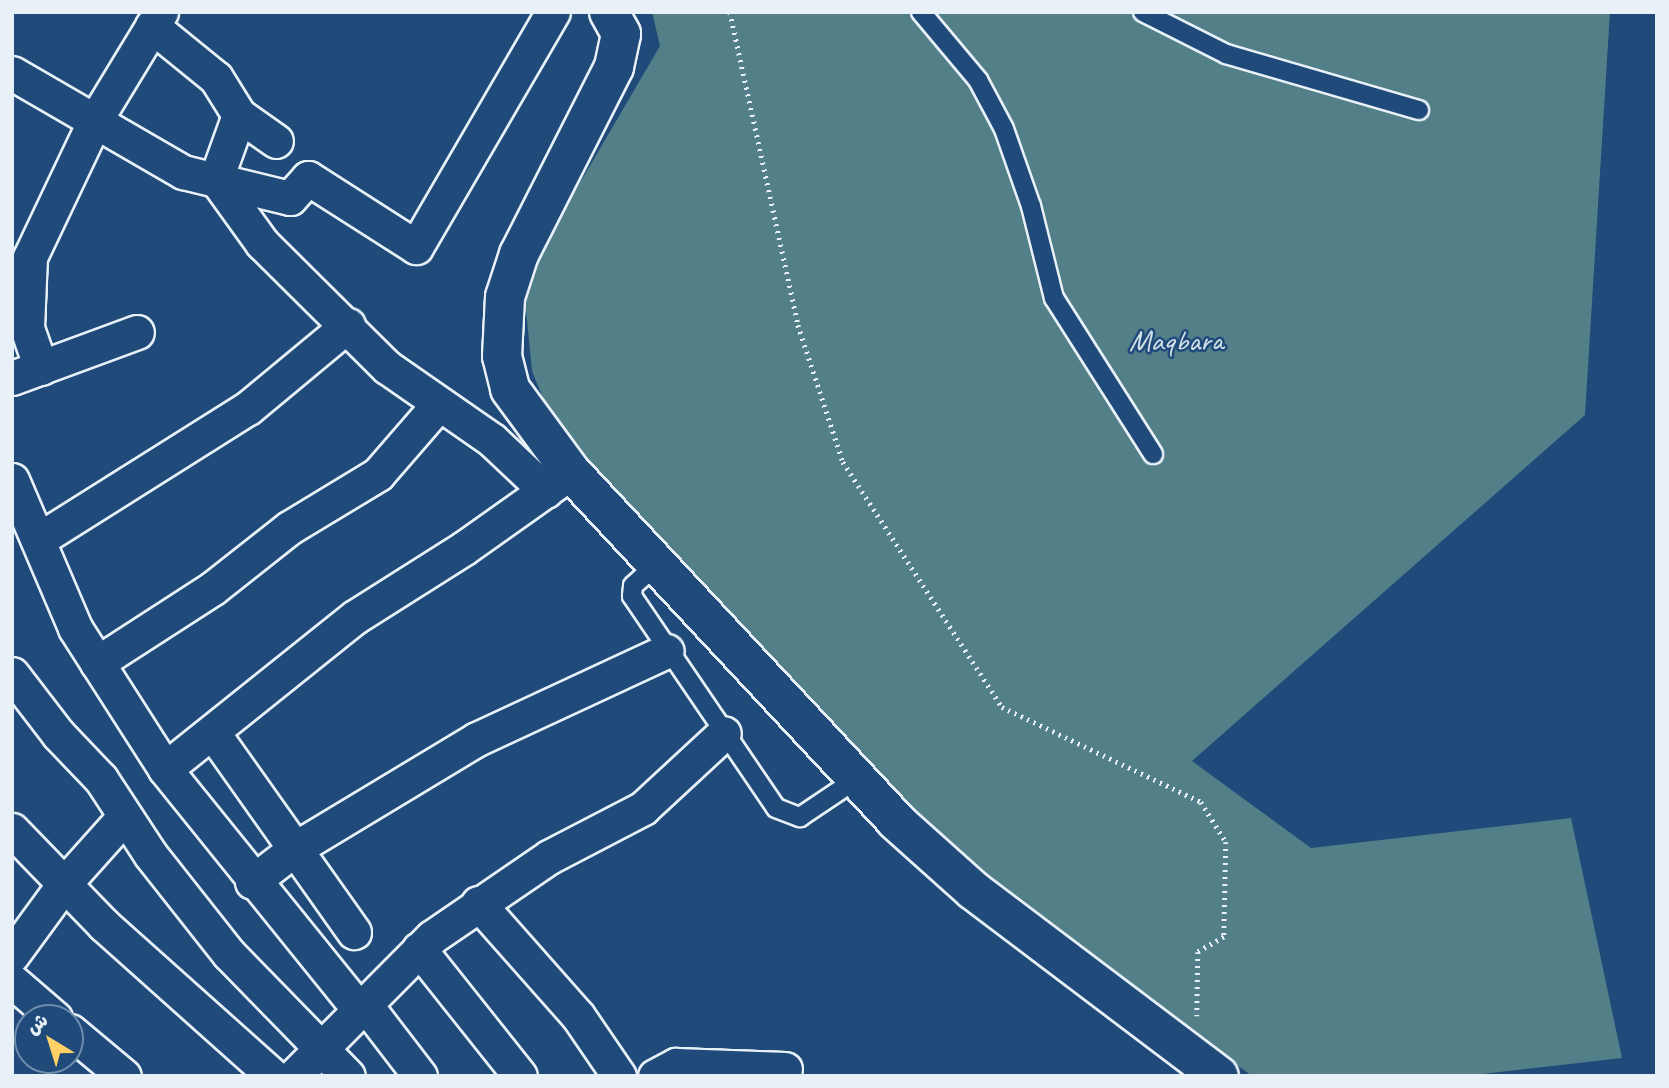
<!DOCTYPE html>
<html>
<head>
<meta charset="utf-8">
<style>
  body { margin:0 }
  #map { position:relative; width:1669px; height:1088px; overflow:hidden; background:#1f4a7a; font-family:Caveat,"Playpen Sans Arabic",sans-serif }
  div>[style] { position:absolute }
  .green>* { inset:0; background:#527f88 }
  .path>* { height:4.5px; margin-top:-2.25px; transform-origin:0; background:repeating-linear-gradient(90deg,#e8f1f8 0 2px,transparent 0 7px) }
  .roads { filter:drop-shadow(2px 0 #e8f1f8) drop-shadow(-2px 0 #e8f1f8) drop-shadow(0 2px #e8f1f8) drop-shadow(0 -2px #e8f1f8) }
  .lane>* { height:18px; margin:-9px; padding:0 9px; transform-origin:9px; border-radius:9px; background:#1f4a7a }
  .street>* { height:33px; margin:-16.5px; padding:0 16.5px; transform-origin:16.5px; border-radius:16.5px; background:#1f4a7a }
  .secondary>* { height:38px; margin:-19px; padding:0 19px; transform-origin:19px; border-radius:19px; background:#1f4a7a }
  span { translate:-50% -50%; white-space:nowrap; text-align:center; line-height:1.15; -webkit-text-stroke:5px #1f4a7a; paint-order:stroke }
  .park-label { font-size:30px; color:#d2e0e7 }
  .frame { position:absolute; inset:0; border:14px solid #e8f1f8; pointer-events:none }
  .north { position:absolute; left:14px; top:1004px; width:70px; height:70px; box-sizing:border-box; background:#1f4a7a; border:2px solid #6f8dac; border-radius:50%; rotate:322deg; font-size:19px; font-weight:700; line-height:28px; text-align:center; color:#e8f1f8 }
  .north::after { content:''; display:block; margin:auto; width:24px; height:32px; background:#ffd166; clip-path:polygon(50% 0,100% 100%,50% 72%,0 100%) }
</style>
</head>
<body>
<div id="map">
  <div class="green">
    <i style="clip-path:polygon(652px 12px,1610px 12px,1585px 415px,1192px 761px,1311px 848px,1571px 818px,1622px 1058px,1465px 1076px,1252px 1076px,940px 845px,561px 442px,532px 371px,523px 280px,660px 46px)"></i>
  </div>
  <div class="path">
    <i style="left:730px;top:12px;width:320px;rotate:77.7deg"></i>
    <i style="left:798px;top:325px;width:144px;rotate:71.8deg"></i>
    <i style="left:843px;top:462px;width:292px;rotate:57deg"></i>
    <i style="left:1002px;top:707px;width:221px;rotate:25.5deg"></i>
    <i style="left:1201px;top:802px;width:47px;rotate:58deg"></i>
    <i style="left:1226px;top:842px;width:95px;rotate:91.2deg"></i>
    <i style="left:1224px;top:937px;width:30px;rotate:150deg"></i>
    <i style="left:1198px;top:952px;width:64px;rotate:90.9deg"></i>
  </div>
  <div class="roads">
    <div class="lane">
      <i style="left:921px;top:12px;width:89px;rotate:50deg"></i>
      <i style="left:978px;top:80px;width:55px;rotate:62deg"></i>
      <i style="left:1004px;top:129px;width:82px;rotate:70.7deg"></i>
      <i style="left:1031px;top:206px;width:95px;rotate:76deg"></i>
      <i style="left:1054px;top:298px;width:185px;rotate:57.6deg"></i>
      <i style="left:1143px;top:12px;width:93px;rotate:26.8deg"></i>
      <i style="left:1226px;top:54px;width:201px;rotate:16.2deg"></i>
      <i style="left:656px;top:565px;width:31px;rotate:138deg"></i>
      <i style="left:633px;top:586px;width:10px;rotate:96deg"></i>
      <i style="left:632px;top:596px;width:256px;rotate:55.8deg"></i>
      <i style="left:776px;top:808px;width:26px;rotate:21deg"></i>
      <i style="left:800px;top:817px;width:66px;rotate:-33.9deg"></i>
    </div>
    <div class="street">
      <i style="left:152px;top:26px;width:82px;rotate:39.1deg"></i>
      <i style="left:216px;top:78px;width:44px;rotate:58.1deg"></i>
      <i style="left:239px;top:115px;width:45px;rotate:35.1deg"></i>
      <i style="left:12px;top:73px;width:198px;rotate:30.1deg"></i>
      <i style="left:183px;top:172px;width:110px;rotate:13.7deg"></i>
      <i style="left:290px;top:198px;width:27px;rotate:-48deg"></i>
      <i style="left:308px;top:178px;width:128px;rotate:32.6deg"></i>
      <i style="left:416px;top:247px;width:272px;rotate:-59.8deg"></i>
      <i style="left:239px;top:115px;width:68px;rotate:109.8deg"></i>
      <i style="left:216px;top:179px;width:79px;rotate:54.3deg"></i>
      <i style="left:262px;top:243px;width:176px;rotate:44.8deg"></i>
      <i style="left:387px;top:367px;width:128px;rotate:34.8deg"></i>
      <i style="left:492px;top:440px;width:74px;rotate:43.4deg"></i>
      <i style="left:41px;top:368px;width:42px;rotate:-109.3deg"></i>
      <i style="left:27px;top:328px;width:71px;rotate:-87.6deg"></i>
      <i style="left:30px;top:257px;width:149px;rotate:-64.6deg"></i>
      <i style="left:94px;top:122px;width:129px;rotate:-58.7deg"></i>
      <i style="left:12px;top:378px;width:133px;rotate:-20.2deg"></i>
      <i style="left:12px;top:480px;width:161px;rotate:66.9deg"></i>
      <i style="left:75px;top:628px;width:167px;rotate:57.4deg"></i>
      <i style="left:165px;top:769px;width:307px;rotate:51.1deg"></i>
      <i style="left:38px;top:540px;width:248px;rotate:-32.2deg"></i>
      <i style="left:248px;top:408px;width:130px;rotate:-39.7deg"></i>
      <i style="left:97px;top:663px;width:138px;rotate:-32.9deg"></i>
      <i style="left:213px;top:588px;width:97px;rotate:-38.3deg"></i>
      <i style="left:289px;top:528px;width:104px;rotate:-31.2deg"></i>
      <i style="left:378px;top:474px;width:90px;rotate:-49.1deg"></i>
      <i style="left:12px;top:674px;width:76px;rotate:52.5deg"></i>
      <i style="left:58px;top:734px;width:62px;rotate:46.3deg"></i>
      <i style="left:101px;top:779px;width:90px;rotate:56.8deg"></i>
      <i style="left:150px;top:854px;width:127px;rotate:51.7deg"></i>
      <i style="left:229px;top:954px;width:170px;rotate:45.7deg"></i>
      <i style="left:213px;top:733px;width:244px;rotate:54.7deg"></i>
      <i style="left:165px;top:769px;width:243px;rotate:-38.7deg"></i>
      <i style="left:355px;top:617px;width:129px;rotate:-32.3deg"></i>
      <i style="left:464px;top:548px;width:121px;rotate:-35.3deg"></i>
      <i style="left:12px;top:830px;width:132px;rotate:45.9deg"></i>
      <i style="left:104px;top:925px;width:227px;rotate:41.8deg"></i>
      <i style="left:252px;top:882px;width:56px;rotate:-37.7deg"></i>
      <i style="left:296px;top:848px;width:211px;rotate:-31.1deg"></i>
      <i style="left:477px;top:739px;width:209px;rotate:-24.9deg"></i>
      <i style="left:478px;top:903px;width:151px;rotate:48.5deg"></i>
      <i style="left:578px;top:1016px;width:73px;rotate:55.7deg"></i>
      <i style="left:419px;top:949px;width:162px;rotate:51.5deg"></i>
      <i style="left:12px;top:955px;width:88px;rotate:-53.8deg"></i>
      <i style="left:64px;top:884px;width:90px;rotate:-48.2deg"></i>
      <i style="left:12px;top:981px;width:57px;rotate:40.7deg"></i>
      <i style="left:364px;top:1003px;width:92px;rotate:52.5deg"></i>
      <i style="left:70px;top:1031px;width:70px;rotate:39.8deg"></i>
      <i style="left:294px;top:1076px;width:196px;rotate:-45.2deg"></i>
      <i style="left:432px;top:937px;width:142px;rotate:-34.4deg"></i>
      <i style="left:549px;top:857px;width:106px;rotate:-27.5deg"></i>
      <i style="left:643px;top:808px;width:110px;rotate:-42.8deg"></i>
      <i style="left:655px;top:1076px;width:24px;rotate:-28deg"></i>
      <i style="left:676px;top:1065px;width:109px;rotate:2.1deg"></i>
    </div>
    <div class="secondary">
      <i style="left:609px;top:12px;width:25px;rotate:61deg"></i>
      <i style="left:621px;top:34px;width:34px;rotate:102deg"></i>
      <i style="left:614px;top:67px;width:210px;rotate:116.9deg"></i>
      <i style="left:519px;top:254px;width:45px;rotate:108deg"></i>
      <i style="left:505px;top:297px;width:59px;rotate:92.9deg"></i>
      <i style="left:502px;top:356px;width:34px;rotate:76deg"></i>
      <i style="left:510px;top:389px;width:103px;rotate:53.7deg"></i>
      <i style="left:571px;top:472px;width:477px;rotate:47deg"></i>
      <i style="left:896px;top:821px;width:103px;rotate:41.9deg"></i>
      <i style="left:973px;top:890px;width:308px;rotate:37.1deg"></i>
    </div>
  </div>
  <div class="park-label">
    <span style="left:1176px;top:340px">Maqbara</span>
  </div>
  <div class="frame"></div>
  <div class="north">ش</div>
</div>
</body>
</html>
